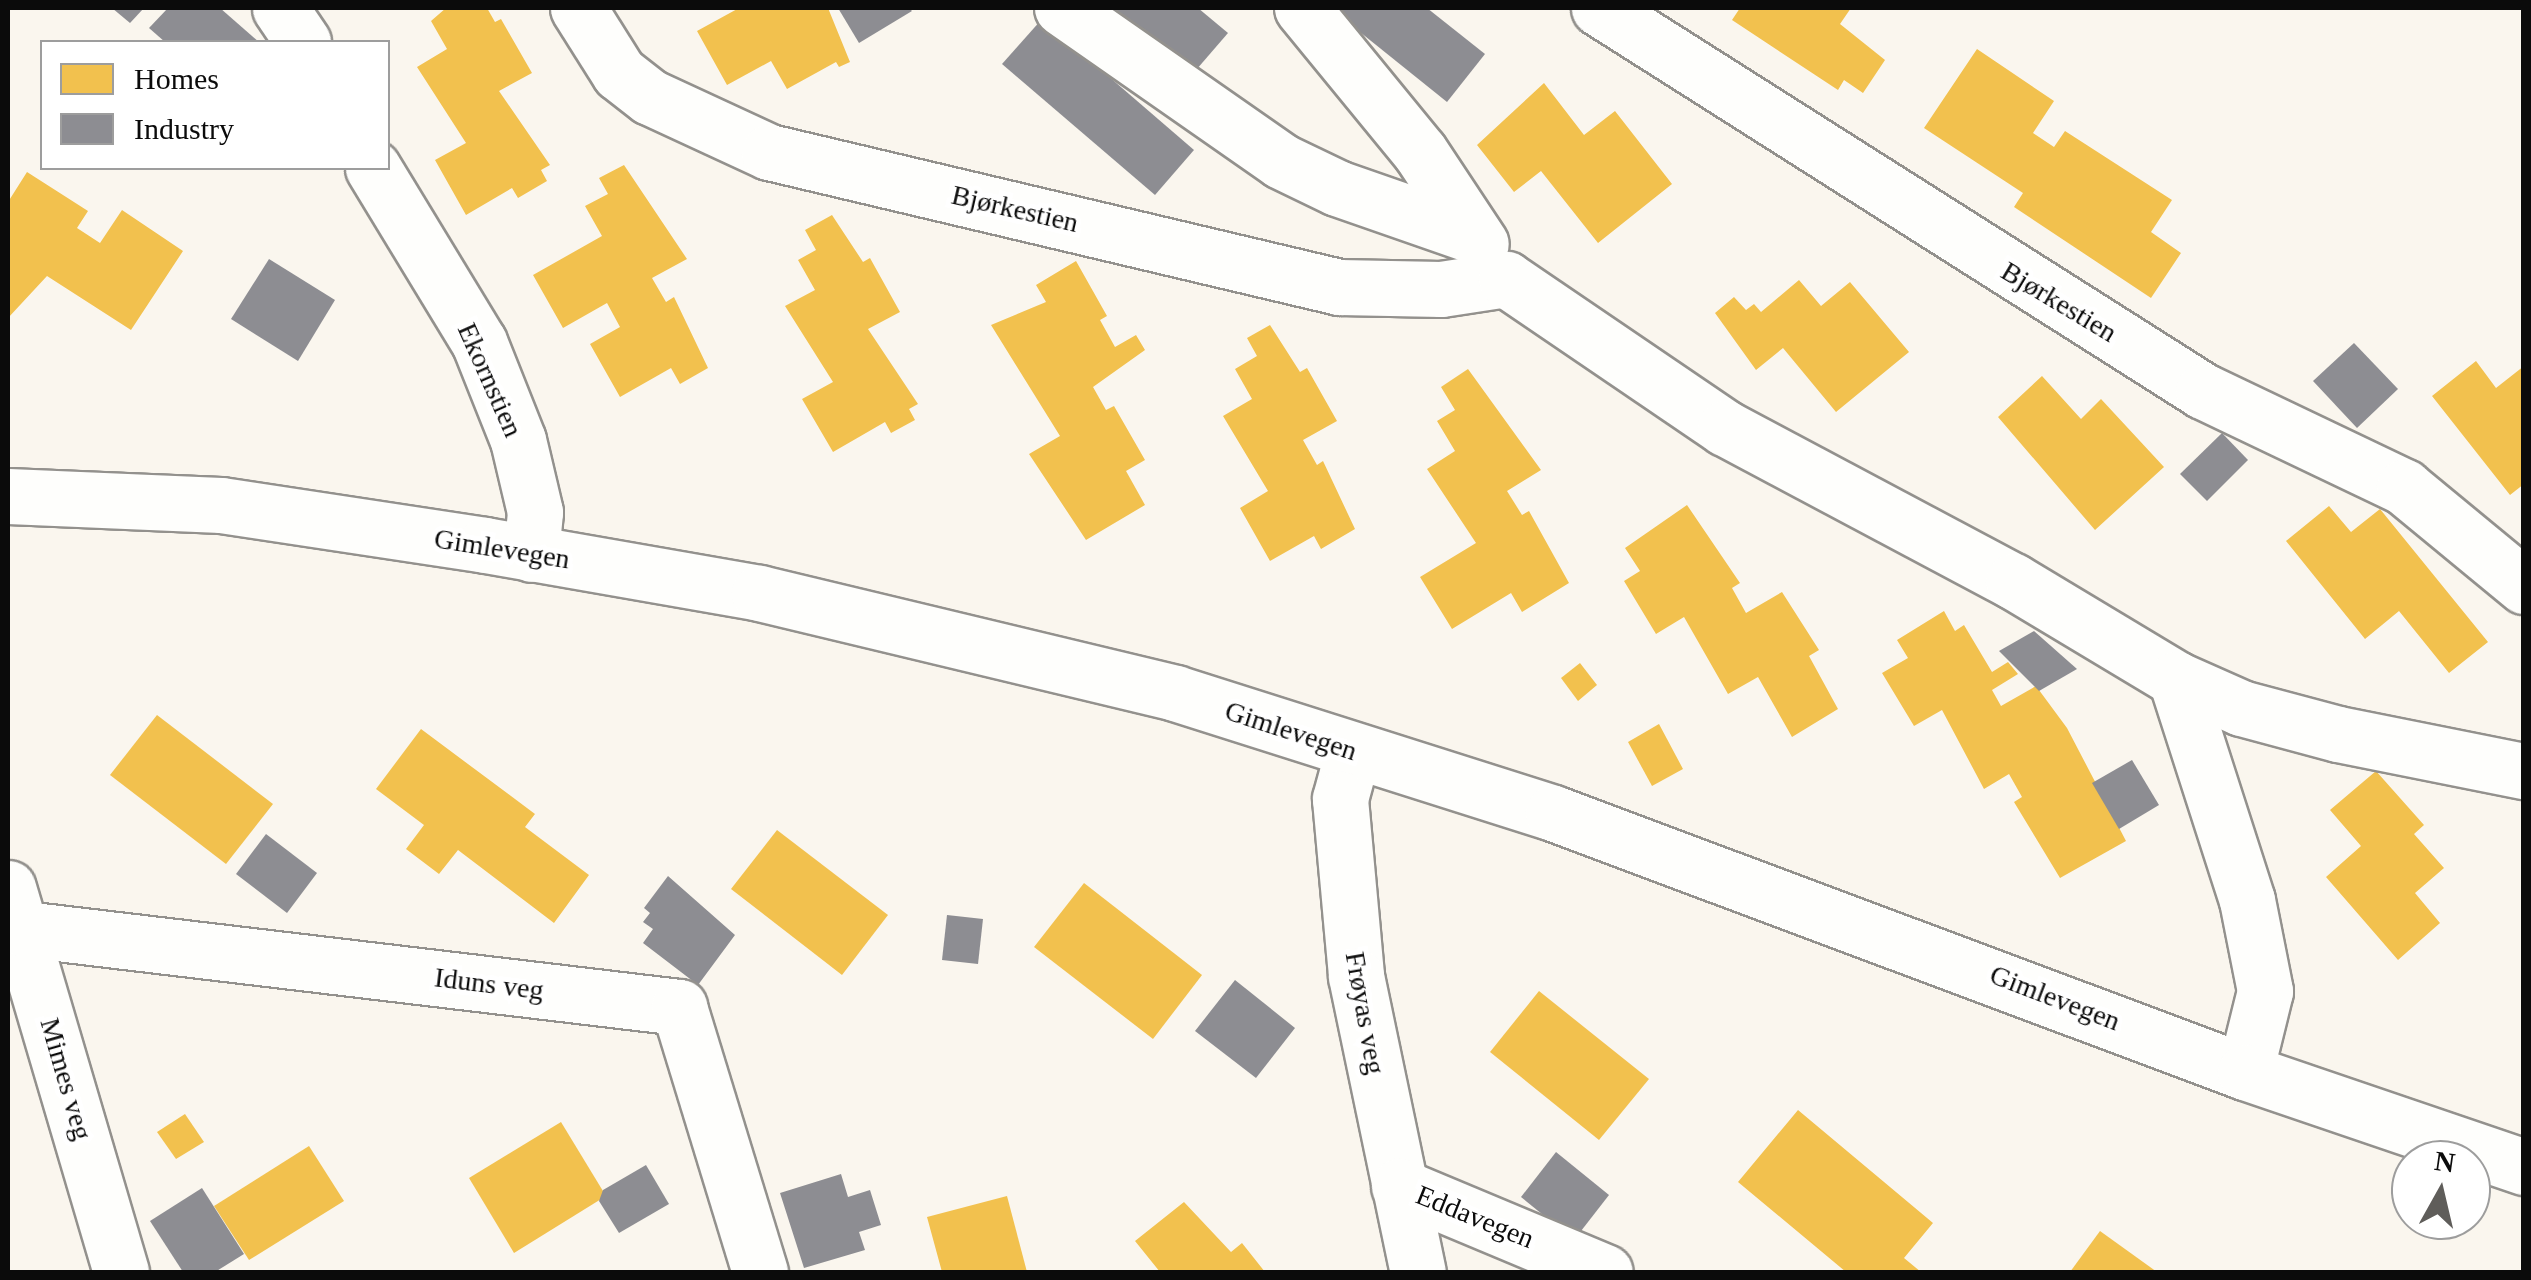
<!DOCTYPE html>
<meta charset="utf-8">
<style>
body{margin:0}
#map{position:relative;width:2531px;height:1280px;overflow:hidden;background:#faf6ee;font-family:Georgia,serif}
div>[style]{position:absolute}
.homes>*{inset:0;background:#f2c14e}
.industry>*{inset:0;background:#8d8d92}
.roads{filter:drop-shadow(2px 0 #93918d) drop-shadow(-2px 0 #93918d) drop-shadow(0 2px #93918d) drop-shadow(0 -2px #93918d)}
.minor>*{height:55px;margin:-27.5px;padding:0 27.5px;transform-origin:27.5px;border-radius:27.5px;background:#fefefc}
span{translate:-50% -50%;white-space:nowrap;text-align:center;line-height:1.15;-webkit-text-stroke:10px #fff;paint-order:stroke}
.street-label{font-size:28px;color:#0b0b0b}
.frame{position:absolute;inset:0;border:10px solid #0b0b0b;pointer-events:none}
.legend{position:absolute;left:40px;top:40px;width:350px;height:130px;box-sizing:border-box;background:#fff;border:2px solid #9d9d9d;margin:0;padding:12px 18px;list-style:none;font-size:30px;color:#0b0b0b}
.legend li{display:flex;align-items:center;gap:20px;height:50px}
.legend b{width:50px;border:2px solid #9d9d9d}
.north{position:absolute;left:2391px;top:1140px;width:100px;height:100px;box-sizing:border-box;background:#fff;border:2px solid #9d9d9d;border-radius:50%;rotate:8deg;font-size:28px;font-weight:700;line-height:40px;text-align:center;color:#0b0b0b}
.north::after{content:'';display:block;margin:auto;width:35px;height:45px;background:#5f5d5a;clip-path:polygon(50% 0,100% 100%,50% 72%,0 100%)}
</style>
<div id="map">
<div class="homes">
<div style="clip-path:polygon(446px 8px,487px 8px,495px 22px,501px 19px,532px 73px,499px 91px,550px 165px,541px 170px,547px 181px,518px 198px,512px 188px,466px 215px,435px 160px,466px 143px,417px 67px,447px 49px,431px 21px)"></div>
<div style="clip-path:polygon(739px 8px,828px 8px,850px 62px,839px 67px,836px 62px,787px 89px,771px 61px,727px 85px,697px 31px)"></div>
<div style="clip-path:polygon(1740px 8px,1851px 8px,1840px 24px,1885px 60px,1863px 93px,1844px 80px,1838px 90px,1732px 20px)"></div>
<div style="clip-path:polygon(1977px 49px,2054px 101px,2033px 133px,2054px 147px,2065px 131px,2172px 200px,2151px 232px,2181px 253px,2151px 298px,2014px 207px,2023px 193px,1924px 128px)"></div>
<div style="clip-path:polygon(1544px 83px,1584px 135px,1615px 111px,1672px 184px,1598px 243px,1541px 171px,1514px 192px,1477px 145px)"></div>
<div style="clip-path:polygon(624px 165px,687px 259px,652px 278px,666px 302px,674px 297px,708px 368px,680px 384px,671px 368px,620px 397px,590px 344px,620px 327px,607px 303px,563px 328px,533px 275px,602px 236px,585px 206px,608px 194px,599px 178px)"></div>
<div style="clip-path:polygon(27px 172px,88px 211px,77px 228px,100px 243px,122px 210px,183px 251px,131px 330px,47px 276px,8px 318px,8px 202px)"></div>
<div style="clip-path:polygon(832px 215px,863px 262px,870px 258px,900px 312px,868px 329px,918px 404px,909px 409px,915px 420px,891px 433px,885px 422px,833px 452px,802px 399px,833px 382px,785px 306px,815px 290px,798px 260px,816px 250px,805px 230px)"></div>
<div style="clip-path:polygon(1076px 261px,1107px 316px,1100px 320px,1115px 347px,1136px 335px,1145px 350px,1093px 387px,1106px 410px,1114px 406px,1145px 460px,1126px 471px,1145px 505px,1086px 540px,1029px 454px,1060px 436px,991px 325px,1046px 302px,1036px 285px)"></div>
<div style="clip-path:polygon(1799px 280px,1821px 306px,1850px 282px,1909px 352px,1836px 412px,1783px 348px,1756px 370px,1715px 313px,1734px 297px,1746px 310px,1754px 304px,1761px 312px)"></div>
<div style="clip-path:polygon(1270px 325px,1300px 372px,1307px 368px,1337px 421px,1303px 440px,1317px 465px,1323px 461px,1355px 529px,1321px 549px,1314px 536px,1270px 561px,1240px 508px,1268px 491px,1223px 416px,1252px 399px,1235px 369px,1257px 356px,1247px 338px)"></div>
<div style="clip-path:polygon(2476px 361px,2496px 388px,2524px 366px,2524px 484px,2510px 495px,2432px 396px)"></div>
<div style="clip-path:polygon(1468px 369px,1541px 470px,1507px 491px,1522px 515px,1529px 511px,1569px 583px,1522px 612px,1511px 593px,1452px 629px,1420px 577px,1476px 543px,1427px 469px,1455px 451px,1437px 421px,1455px 410px,1441px 387px)"></div>
<div style="clip-path:polygon(2042px 376px,2081px 419px,2101px 399px,2164px 467px,2095px 530px,1998px 417px)"></div>
<div style="clip-path:polygon(1687px 505px,1740px 583px,1732px 588px,1746px 613px,1782px 592px,1819px 650px,1809px 656px,1838px 709px,1792px 737px,1758px 677px,1728px 694px,1684px 617px,1656px 634px,1624px 581px,1640px 571px,1625px 548px)"></div>
<div style="clip-path:polygon(2329px 506px,2351px 532px,2380px 509px,2488px 642px,2449px 673px,2399px 611px,2365px 639px,2286px 541px)"></div>
<div style="clip-path:polygon(1944px 611px,1955px 631px,1964px 625px,1992px 672px,2008px 662px,2018px 674px,1992px 690px,2001px 706px,2036px 686px,2067px 728px,2126px 841px,2060px 878px,2014px 802px,2022px 797px,2009px 774px,1984px 789px,1942px 710px,1914px 726px,1882px 673px,1908px 658px,1897px 640px)"></div>
<div style="clip-path:polygon(1580px 663px,1597px 685px,1578px 701px,1561px 678px)"></div>
<div style="clip-path:polygon(157px 715px,273px 804px,226px 864px,110px 775px)"></div>
<div style="clip-path:polygon(1659px 724px,1683px 769px,1652px 786px,1628px 742px)"></div>
<div style="clip-path:polygon(421px 729px,535px 814px,525px 827px,589px 875px,554px 923px,458px 850px,439px 874px,406px 849px,424px 825px,376px 789px)"></div>
<div style="clip-path:polygon(2376px 771px,2424px 825px,2414px 834px,2444px 868px,2415px 893px,2440px 923px,2398px 960px,2326px 877px,2361px 846px,2330px 810px)"></div>
<div style="clip-path:polygon(777px 830px,888px 915px,842px 975px,731px 889px)"></div>
<div style="clip-path:polygon(1084px 883px,1202px 975px,1153px 1039px,1034px 947px)"></div>
<div style="clip-path:polygon(1539px 991px,1649px 1079px,1599px 1140px,1490px 1052px)"></div>
<div style="clip-path:polygon(1798px 1110px,1933px 1223px,1904px 1258px,1921px 1272px,1846px 1272px,1738px 1182px)"></div>
<div style="clip-path:polygon(185px 1114px,204px 1142px,176px 1159px,157px 1132px)"></div>
<div style="clip-path:polygon(561px 1122px,606px 1196px,514px 1253px,469px 1178px)"></div>
<div style="clip-path:polygon(309px 1146px,344px 1201px,249px 1260px,214px 1206px)"></div>
<div style="clip-path:polygon(1007px 1196px,1027px 1272px,942px 1272px,927px 1217px)"></div>
<div style="clip-path:polygon(1184px 1202px,1231px 1252px,1242px 1243px,1265px 1272px,1160px 1272px,1135px 1241px)"></div>
<div style="clip-path:polygon(2100px 1231px,2157px 1272px,2070px 1272px)"></div>
</div>
<div class="industry">
<div style="clip-path:polygon(112px 8px,144px 8px,130px 23px)"></div>
<div style="clip-path:polygon(168px 8px,220px 8px,259px 42px,165px 42px,149px 28px)"></div>
<div style="clip-path:polygon(838px 8px,909px 8px,912px 11px,859px 43px)"></div>
<div style="clip-path:polygon(1110px 8px,1198px 8px,1228px 33px,1190px 77px)"></div>
<div style="clip-path:polygon(1330px 8px,1427px 8px,1485px 54px,1447px 102px)"></div>
<div style="clip-path:polygon(1042px 19px,1194px 150px,1155px 195px,1002px 64px)"></div>
<div style="clip-path:polygon(269px 259px,335px 300px,298px 361px,231px 319px)"></div>
<div style="clip-path:polygon(2354px 343px,2398px 389px,2357px 428px,2313px 381px)"></div>
<div style="clip-path:polygon(2222px 433px,2248px 460px,2207px 501px,2180px 474px)"></div>
<div style="clip-path:polygon(2034px 631px,2077px 669px,2039px 691px,1999px 651px)"></div>
<div style="clip-path:polygon(2132px 760px,2159px 805px,2119px 829px,2092px 783px)"></div>
<div style="clip-path:polygon(266px 834px,317px 873px,287px 913px,236px 874px)"></div>
<div style="clip-path:polygon(668px 876px,735px 935px,698px 985px,643px 943px,653px 929px,643px 922px,650px 913px,644px 908px)"></div>
<div style="clip-path:polygon(947px 915px,983px 919px,978px 964px,942px 960px)"></div>
<div style="clip-path:polygon(1235px 980px,1295px 1028px,1256px 1078px,1195px 1031px)"></div>
<div style="clip-path:polygon(1556px 1152px,1609px 1195px,1574px 1240px,1521px 1197px)"></div>
<div style="clip-path:polygon(646px 1165px,669px 1204px,619px 1233px,599px 1201px,603px 1190px)"></div>
<div style="clip-path:polygon(841px 1174px,848px 1197px,870px 1190px,881px 1225px,859px 1232px,865px 1250px,804px 1268px,780px 1193px)"></div>
<div style="clip-path:polygon(202px 1188px,244px 1254px,215px 1272px,183px 1272px,150px 1221px)"></div>
</div>
<div class="roads">
<div class="minor">
<div style="left:280px;top:8px;width:41px;rotate:55.9deg"></div>
<div style="left:578px;top:8px;width:77px;rotate:57.8deg"></div>
<div style="left:619px;top:73px;width:39px;rotate:38deg"></div>
<div style="left:650px;top:97px;width:131px;rotate:24.8deg"></div>
<div style="left:769px;top:152px;width:586px;rotate:13.32deg"></div>
<div style="left:1339px;top:287px;width:102px;rotate:1.1deg"></div>
<div style="left:1441px;top:289px;width:66px;rotate:-8.7deg"></div>
<div style="left:1506px;top:279px;width:265px;rotate:34.2deg"></div>
<div style="left:1725px;top:428px;width:326px;rotate:28deg"></div>
<div style="left:2013px;top:581px;width:190px;rotate:31deg"></div>
<div style="left:2176px;top:679px;width:232px;rotate:72.2deg"></div>
<div style="left:2247px;top:900px;width:93px;rotate:78.8deg"></div>
<div style="left:2265px;top:991px;width:83px;rotate:103.9deg"></div>
<div style="left:1062px;top:8px;width:267px;rotate:34.9deg"></div>
<div style="left:1281px;top:161px;width:62px;rotate:25.7deg"></div>
<div style="left:1337px;top:188px;width:146px;rotate:19.2deg"></div>
<div style="left:1302px;top:8px;width:186px;rotate:50.7deg"></div>
<div style="left:1420px;top:152px;width:110px;rotate:56.5deg"></div>
<div style="left:1599px;top:8px;width:715px;rotate:32.38deg"></div>
<div style="left:2203px;top:391px;width:223px;rotate:25.5deg"></div>
<div style="left:2404px;top:487px;width:156px;rotate:39.5deg"></div>
<div style="left:373px;top:168px;width:204px;rotate:58.7deg"></div>
<div style="left:479px;top:342px;width:105px;rotate:68.3deg"></div>
<div style="left:518px;top:440px;width:74px;rotate:76.7deg"></div>
<div style="left:535px;top:512px;width:42px;rotate:95.4deg"></div>
<div style="left:8px;top:496px;width:213px;rotate:2.4deg"></div>
<div style="left:221px;top:505px;width:267px;rotate:8.6deg"></div>
<div style="left:485px;top:545px;width:278px;rotate:9.9deg"></div>
<div style="left:759px;top:593px;width:428px;rotate:13.5deg"></div>
<div style="left:1175px;top:693px;width:397px;rotate:17.6deg"></div>
<div style="left:1553px;top:813px;width:739px;rotate:20.52deg"></div>
<div style="left:2245px;top:1072px;width:295px;rotate:18.8deg"></div>
<div style="left:2176px;top:679px;width:71px;rotate:24deg"></div>
<div style="left:2241px;top:708px;width:100px;rotate:15deg"></div>
<div style="left:2338px;top:734px;width:190px;rotate:11.3deg"></div>
<div style="left:1353px;top:751px;width:50px;rotate:105.2deg"></div>
<div style="left:1340px;top:799px;width:178px;rotate:84.8deg"></div>
<div style="left:1356px;top:976px;width:302px;rotate:78.2deg"></div>
<div style="left:8px;top:888px;width:400px;rotate:73.6deg"></div>
<div style="left:24px;top:929px;width:660px;rotate:6.79deg"></div>
<div style="left:679px;top:1007px;width:277px;rotate:73deg"></div>
<div style="left:1399px;top:1186px;width:223px;rotate:22.7deg"></div>
</div>
</div>
<div class="street-label">
<span style="left:1015px;top:209px;rotate:13deg">Bjørkestien</span>
<span style="left:2059px;top:302px;rotate:31deg">Bjørkestien</span>
<span style="left:490px;top:380px;rotate:66deg">Ekornstien</span>
<span style="left:502px;top:549px;rotate:9deg">Gimlevegen</span>
<span style="left:1291px;top:731px;rotate:18deg">Gimlevegen</span>
<span style="left:489px;top:984px;rotate:7deg">Iduns veg</span>
<span style="left:2055px;top:998px;rotate:21deg">Gimlevegen</span>
<span style="left:1365px;top:1013px;rotate:80deg">Frøyas veg</span>
<span style="left:66px;top:1079px;rotate:74deg">Mimes veg</span>
<span style="left:1475px;top:1217px;rotate:22deg">Eddavegen</span>
</div>
<div class="frame"></div>
<ul class="legend">
<li><b style="height:28px;background:#f2c14e"></b>Homes</li>
<li><b style="height:28px;background:#8d8d92"></b>Industry</li>
</ul>
<div class="north">N</div>
</div>
